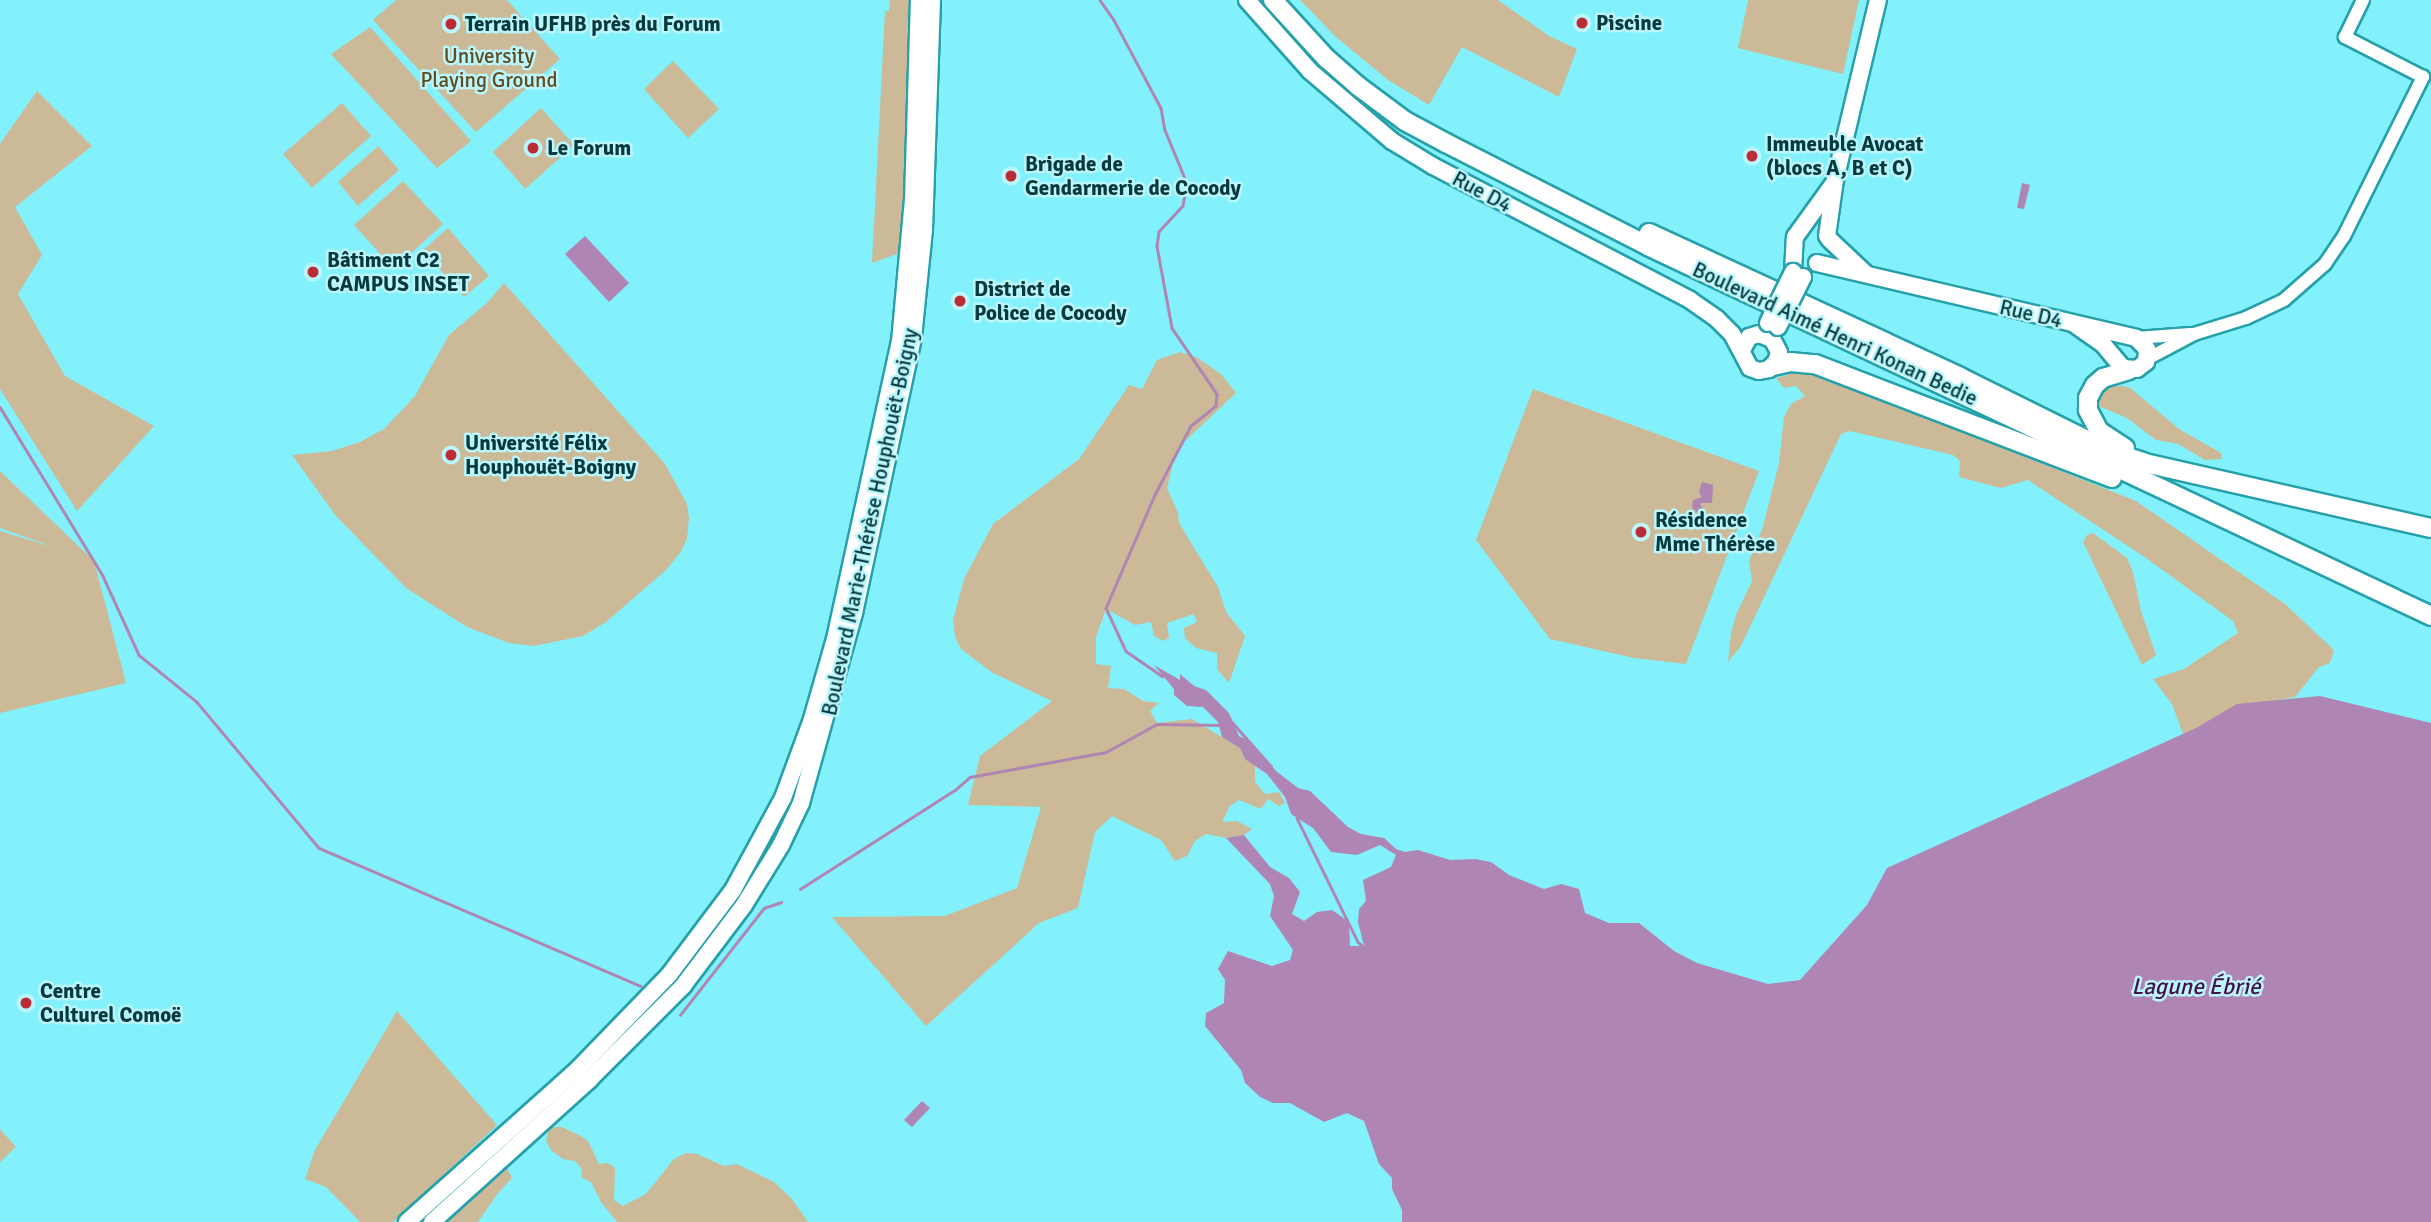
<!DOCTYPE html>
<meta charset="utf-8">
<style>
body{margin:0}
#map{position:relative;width:2431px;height:1222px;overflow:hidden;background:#83f1fb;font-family:Signika,sans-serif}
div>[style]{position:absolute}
.green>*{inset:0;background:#cbb997}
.water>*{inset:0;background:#af85b4}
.stream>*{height:2.5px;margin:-1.25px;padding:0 1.25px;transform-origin:1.25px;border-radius:1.25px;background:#af85b4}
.roads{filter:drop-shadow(2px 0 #26a1aa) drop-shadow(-2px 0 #26a1aa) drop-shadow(0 2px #26a1aa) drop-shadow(0 -2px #26a1aa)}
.minor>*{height:12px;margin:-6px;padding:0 6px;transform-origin:6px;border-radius:6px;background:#fff}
.major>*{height:16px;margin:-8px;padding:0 8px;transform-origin:8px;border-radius:8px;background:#fff}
.highway>*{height:18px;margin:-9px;padding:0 9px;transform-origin:9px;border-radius:9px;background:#fff}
.bridges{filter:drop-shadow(2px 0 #26a1aa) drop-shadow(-2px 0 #26a1aa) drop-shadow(0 2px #26a1aa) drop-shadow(0 -2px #26a1aa)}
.major-bridge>*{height:16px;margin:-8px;padding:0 8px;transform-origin:8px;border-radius:8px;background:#fff}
.dots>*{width:19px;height:19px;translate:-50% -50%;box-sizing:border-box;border:4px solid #baf6fc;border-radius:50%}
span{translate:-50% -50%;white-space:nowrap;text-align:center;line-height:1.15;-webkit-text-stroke:5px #baf6fc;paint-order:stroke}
.poi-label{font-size:21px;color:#063a3e;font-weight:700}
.left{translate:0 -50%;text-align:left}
.park-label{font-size:21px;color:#614b1e}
.street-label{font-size:21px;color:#063a3e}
.water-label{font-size:23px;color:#46114c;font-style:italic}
</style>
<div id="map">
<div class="green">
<div style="clip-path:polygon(396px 0,507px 0,560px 59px,476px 132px,373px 20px)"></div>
<div style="clip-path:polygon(890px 0,926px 0,911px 249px,872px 263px,885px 11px,889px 11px)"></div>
<div style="clip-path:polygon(1300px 0,1498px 0,1549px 36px,1577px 49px,1559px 97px,1462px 47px,1429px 105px,1388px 80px,1336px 37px)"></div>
<div style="clip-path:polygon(1748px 0,1859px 0,1843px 74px,1738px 48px)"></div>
<div style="clip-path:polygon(370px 27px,471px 141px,437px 168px,331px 54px)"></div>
<div style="clip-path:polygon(673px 61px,719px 109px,688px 138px,644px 89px)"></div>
<div style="clip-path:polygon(37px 91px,92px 146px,15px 207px,42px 255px,18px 294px,65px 376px,154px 426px,77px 511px,0 389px,0 144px)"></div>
<div style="clip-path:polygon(342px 103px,371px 136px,312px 188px,283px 154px)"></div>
<div style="clip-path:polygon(541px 108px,574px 145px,525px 189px,493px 152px)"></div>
<div style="clip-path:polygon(378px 146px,399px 170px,358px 206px,338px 182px)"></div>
<div style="clip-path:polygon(403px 181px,443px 224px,394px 269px,354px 225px)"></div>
<div style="clip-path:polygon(448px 228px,489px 276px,464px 297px,423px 250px)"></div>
<div style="clip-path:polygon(504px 283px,665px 464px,687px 504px,689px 518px,687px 539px,680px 553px,666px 570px,606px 622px,583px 636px,534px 646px,509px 643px,467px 627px,406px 588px,336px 516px,292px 455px,332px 451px,360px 442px,384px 429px,415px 396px,449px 335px,488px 302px)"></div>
<div style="clip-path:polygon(1180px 352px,1196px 357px,1221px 374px,1236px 393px,1184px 442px,1173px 463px,1167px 488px,1178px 513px,1179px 523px,1218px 587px,1226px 612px,1245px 636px,1229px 683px,1217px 669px,1217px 653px,1196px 648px,1185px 638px,1184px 628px,1197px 622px,1194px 614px,1167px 623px,1169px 638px,1163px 641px,1154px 636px,1151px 622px,1135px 625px,1106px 609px,1096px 637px,1096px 664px,1111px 666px,1108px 688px,1124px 689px,1143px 701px,1159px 703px,1150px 711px,1157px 723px,1192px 719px,1240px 748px,1245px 759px,1255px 764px,1255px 782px,1265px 794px,1279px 792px,1285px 803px,1279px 806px,1268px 799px,1261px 809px,1239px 800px,1230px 806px,1222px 822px,1237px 821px,1252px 829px,1244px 835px,1226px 838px,1206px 834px,1195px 841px,1187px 856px,1175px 861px,1161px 840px,1112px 816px,1095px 832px,1078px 908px,1039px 923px,926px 1026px,832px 917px,945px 916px,1017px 888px,1041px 807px,968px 805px,980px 756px,1052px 701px,993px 673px,961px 649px,955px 637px,953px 620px,964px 579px,993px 524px,1079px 459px,1129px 385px,1142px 389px,1157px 360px)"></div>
<div style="clip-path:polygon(1801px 371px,1832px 380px,2136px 501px,2285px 604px,2334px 650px,2330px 663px,2319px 667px,2295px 697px,2277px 700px,2183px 734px,2172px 704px,2153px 679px,2184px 669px,2238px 633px,2233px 621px,2146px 558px,2028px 480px,2001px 488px,1959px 477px,1960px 461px,1953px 455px,1850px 431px,1841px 434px,1741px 646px,1728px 662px,1731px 633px,1736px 615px,1752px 581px,1749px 561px,1763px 527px,1779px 463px,1784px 417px,1791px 404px,1805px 396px,1796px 386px,1784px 388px,1776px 378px)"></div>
<div style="clip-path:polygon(2111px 385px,2129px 387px,2179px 429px,2221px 453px,2222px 459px,2205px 460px,2178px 444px,2156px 440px,2127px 418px,2099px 406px,2095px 401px,2103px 388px)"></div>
<div style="clip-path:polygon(1533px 389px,1759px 471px,1686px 664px,1634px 658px,1550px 639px,1476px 540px)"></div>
<div style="clip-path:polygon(0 471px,94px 561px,126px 683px,0 713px,0 531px,56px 548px,0 528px)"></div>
<div style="clip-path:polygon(2093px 533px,2127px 558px,2133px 572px,2141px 611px,2156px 655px,2142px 665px,2083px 542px,2087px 535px)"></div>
<div style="clip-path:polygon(397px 1011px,497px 1125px,393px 1222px,360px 1222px,326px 1187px,305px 1179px,315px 1150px)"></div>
<div style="clip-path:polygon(554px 1127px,562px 1127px,579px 1135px,588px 1141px,599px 1164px,608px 1163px,615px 1168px,614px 1200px,623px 1206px,646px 1194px,674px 1159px,686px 1153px,697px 1154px,724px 1166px,737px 1164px,774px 1182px,792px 1199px,808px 1222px,617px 1222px,601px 1202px,591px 1182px,581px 1177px,582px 1169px,575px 1161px,563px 1159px,551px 1150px,546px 1141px,548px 1132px)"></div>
<div style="clip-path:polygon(0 1129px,16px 1147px,0 1162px)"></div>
<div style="clip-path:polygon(507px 1168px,512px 1178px,498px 1193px,478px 1222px,443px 1222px)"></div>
</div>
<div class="water">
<div style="clip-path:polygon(2022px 183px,2030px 185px,2024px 209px,2017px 208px)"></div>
<div style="clip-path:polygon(585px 236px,629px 283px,609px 302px,565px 254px)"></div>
<div style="clip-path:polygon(1702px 482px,1713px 485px,1712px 503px,1700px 503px,1703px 510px,1697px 512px,1692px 508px,1693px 500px,1702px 497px,1699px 492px)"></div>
<div style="clip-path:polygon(1154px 665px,1180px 680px,1180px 674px,1194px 686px,1206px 690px,1229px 713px,1239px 736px,1251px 742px,1276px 771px,1298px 788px,1310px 791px,1348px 827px,1361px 834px,1384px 838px,1396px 849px,1405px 852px,1418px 850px,1450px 860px,1475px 859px,1491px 862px,1509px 875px,1544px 889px,1561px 884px,1579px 889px,1585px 913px,1609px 923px,1639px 923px,1674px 951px,1697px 963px,1768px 984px,1800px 980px,1867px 905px,1887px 868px,2196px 728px,2237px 704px,2320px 696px,2431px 723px,2431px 1222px,1402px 1222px,1402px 1210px,1392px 1189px,1392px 1178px,1379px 1164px,1364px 1121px,1347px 1113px,1324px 1122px,1290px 1103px,1273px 1103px,1260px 1097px,1245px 1083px,1241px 1070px,1205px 1026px,1206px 1013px,1224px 1003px,1225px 980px,1218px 969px,1228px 951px,1272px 966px,1290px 960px,1293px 950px,1270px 916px,1274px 896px,1270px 884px,1226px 838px,1244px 835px,1270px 867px,1289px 878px,1300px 892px,1292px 914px,1304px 921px,1317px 912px,1332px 910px,1349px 922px,1350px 946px,1364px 946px,1358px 922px,1359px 909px,1366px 901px,1363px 880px,1391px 867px,1396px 855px,1380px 845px,1357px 855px,1331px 852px,1313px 828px,1291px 814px,1285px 797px,1267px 774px,1245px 759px,1240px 748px,1222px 737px,1218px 722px,1203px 707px,1187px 706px,1174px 695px,1174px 689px)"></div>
<div style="clip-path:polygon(922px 1101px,930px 1108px,912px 1127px,904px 1120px)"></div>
</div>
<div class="stream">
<div style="left:1100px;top:0;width:24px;rotate:55deg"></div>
<div style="left:1114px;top:20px;width:100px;rotate:61.9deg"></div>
<div style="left:1161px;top:108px;width:22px;rotate:80deg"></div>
<div style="left:1165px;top:130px;width:57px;rotate:67.5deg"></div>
<div style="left:1187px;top:183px;width:23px;rotate:100deg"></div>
<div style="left:1183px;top:206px;width:35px;rotate:133deg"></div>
<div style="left:1159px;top:232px;width:14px;rotate:98deg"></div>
<div style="left:1157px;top:246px;width:83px;rotate:79.6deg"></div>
<div style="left:1172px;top:328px;width:80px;rotate:55.7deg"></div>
<div style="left:1217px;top:394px;width:12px;rotate:95deg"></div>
<div style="left:1216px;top:406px;width:32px;rotate:141deg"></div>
<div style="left:1191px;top:426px;width:78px;rotate:117.6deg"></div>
<div style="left:1155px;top:495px;width:123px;rotate:113.4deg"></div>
<div style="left:1106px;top:608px;width:47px;rotate:65.1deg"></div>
<div style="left:1126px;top:651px;width:44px;rotate:34.8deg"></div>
<div style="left:0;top:407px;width:198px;rotate:58.6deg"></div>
<div style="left:103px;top:576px;width:87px;rotate:65.5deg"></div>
<div style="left:139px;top:655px;width:75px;rotate:39deg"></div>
<div style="left:197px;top:702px;width:190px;rotate:50.1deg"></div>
<div style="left:319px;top:848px;width:350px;rotate:23.2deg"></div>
<div style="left:1232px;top:722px;width:59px;rotate:48.4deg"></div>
<div style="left:1297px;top:818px;width:138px;rotate:63.8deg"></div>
<div style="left:1358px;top:942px;width:9px;rotate:41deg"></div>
<div style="left:800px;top:889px;width:184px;rotate:-32.6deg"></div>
<div style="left:955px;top:790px;width:20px;rotate:-41deg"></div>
<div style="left:970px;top:777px;width:138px;rotate:-10.4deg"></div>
<div style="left:1106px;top:752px;width:58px;rotate:-28.8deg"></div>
<div style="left:1157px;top:724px;width:66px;rotate:0.9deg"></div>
<div style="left:680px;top:1015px;width:136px;rotate:-51.9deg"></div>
<div style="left:764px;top:908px;width:18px;rotate:-19deg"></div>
</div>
<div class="roads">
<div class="minor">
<div style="left:2136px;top:338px;width:54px;rotate:-4.2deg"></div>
<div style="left:2147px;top:359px;width:53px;rotate:-28deg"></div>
<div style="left:2194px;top:334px;width:54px;rotate:-17.1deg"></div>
<div style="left:2246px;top:318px;width:42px;rotate:-25.3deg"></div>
<div style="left:2284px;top:300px;width:55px;rotate:-41.3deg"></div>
<div style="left:2325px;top:264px;width:34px;rotate:-56deg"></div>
<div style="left:2344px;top:236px;width:178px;rotate:-63.6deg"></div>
<div style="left:2423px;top:77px;width:88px;rotate:-152.9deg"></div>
<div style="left:2345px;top:37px;width:41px;rotate:-64.1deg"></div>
</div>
<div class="major">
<div style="left:1247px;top:0;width:95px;rotate:48.4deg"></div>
<div style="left:1310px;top:71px;width:108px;rotate:40.5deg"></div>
<div style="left:1392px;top:141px;width:48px;rotate:31.4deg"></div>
<div style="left:1433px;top:166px;width:290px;rotate:27.5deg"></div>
<div style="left:1690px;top:300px;width:33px;rotate:35deg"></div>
<div style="left:1717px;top:319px;width:21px;rotate:45deg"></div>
<div style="left:1732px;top:334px;width:38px;rotate:62deg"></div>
<div style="left:1750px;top:368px;width:9px;rotate:18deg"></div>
<div style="left:1759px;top:371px;width:10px;rotate:-11deg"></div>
<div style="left:1769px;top:369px;width:10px;rotate:-45deg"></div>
<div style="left:1776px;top:362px;width:10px;rotate:-73deg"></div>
<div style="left:1779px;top:352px;width:15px;rotate:-118deg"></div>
<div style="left:1772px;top:339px;width:14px;rotate:-159deg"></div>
<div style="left:1759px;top:334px;width:10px;rotate:163deg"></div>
<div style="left:1749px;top:337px;width:15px;rotate:118deg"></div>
<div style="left:1827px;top:236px;width:57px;rotate:-81.9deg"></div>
<div style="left:1835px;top:180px;width:185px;rotate:-76.6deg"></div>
<div style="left:1829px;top:239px;width:50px;rotate:43.4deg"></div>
<div style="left:1817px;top:263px;width:328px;rotate:13.2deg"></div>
<div style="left:2136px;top:338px;width:16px;rotate:45deg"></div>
<div style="left:2147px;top:349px;width:13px;rotate:94deg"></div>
<div style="left:2146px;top:362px;width:11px;rotate:142deg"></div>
<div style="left:2137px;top:369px;width:14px;rotate:-176deg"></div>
<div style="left:2123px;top:368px;width:30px;rotate:-130deg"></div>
<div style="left:2104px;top:345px;width:37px;rotate:-145deg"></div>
<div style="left:1793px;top:272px;width:35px;rotate:-87deg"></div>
<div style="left:1795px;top:237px;width:67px;rotate:-54.2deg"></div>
<div style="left:407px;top:1222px;width:227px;rotate:-41.8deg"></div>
<div style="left:576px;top:1071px;width:134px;rotate:-45.9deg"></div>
<div style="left:669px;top:975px;width:106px;rotate:-53deg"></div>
<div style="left:733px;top:890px;width:105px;rotate:-61.5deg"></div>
<div style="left:783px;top:798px;width:84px;rotate:-69.8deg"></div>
<div style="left:812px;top:719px;width:83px;rotate:-74deg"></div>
<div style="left:835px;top:639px;width:304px;rotate:-77.7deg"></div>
<div style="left:900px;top:342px;width:143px;rotate:-84.8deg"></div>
<div style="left:913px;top:200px;width:200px;rotate:-88.3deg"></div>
<div style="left:432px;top:1222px;width:212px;rotate:-42.1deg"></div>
<div style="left:589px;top:1080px;width:133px;rotate:-45deg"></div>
<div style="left:683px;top:986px;width:101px;rotate:-53deg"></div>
<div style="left:744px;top:905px;width:70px;rotate:-58.3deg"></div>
<div style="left:781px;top:845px;width:47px;rotate:-64.5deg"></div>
<div style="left:801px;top:803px;width:197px;rotate:-74.4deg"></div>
<div style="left:854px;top:613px;width:281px;rotate:-77.9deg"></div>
<div style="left:913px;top:338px;width:109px;rotate:-84.2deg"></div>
<div style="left:924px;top:230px;width:230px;rotate:-88deg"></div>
</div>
<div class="highway">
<div style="left:1273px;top:0;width:79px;rotate:47.6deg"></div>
<div style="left:1326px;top:58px;width:43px;rotate:41.2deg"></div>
<div style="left:1358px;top:86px;width:59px;rotate:36.7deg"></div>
<div style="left:1405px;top:121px;width:47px;rotate:28.2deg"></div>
<div style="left:1446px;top:143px;width:227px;rotate:27deg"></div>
<div style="left:1648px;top:246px;width:866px;rotate:25.29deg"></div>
<div style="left:1649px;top:233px;width:343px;rotate:24.8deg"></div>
<div style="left:1960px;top:377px;width:166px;rotate:26.4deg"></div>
<div style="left:2109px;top:451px;width:38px;rotate:18deg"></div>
<div style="left:2145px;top:463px;width:293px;rotate:12.8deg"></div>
<div style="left:1773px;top:366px;width:17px;rotate:-13deg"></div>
<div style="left:1790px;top:362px;width:25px;rotate:5deg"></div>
<div style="left:1815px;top:364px;width:318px;rotate:21deg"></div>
<div style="left:2125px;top:448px;width:31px;rotate:-147deg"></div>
<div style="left:2099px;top:431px;width:24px;rotate:-118deg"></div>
<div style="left:2088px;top:410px;width:12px;rotate:-90deg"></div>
<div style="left:2088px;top:398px;width:15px;rotate:-62deg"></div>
<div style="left:2095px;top:385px;width:11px;rotate:-41deg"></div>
<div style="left:2103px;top:378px;width:27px;rotate:-17deg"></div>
</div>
</div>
<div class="bridges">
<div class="major-bridge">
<div style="left:1768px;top:323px;width:57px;rotate:-63.9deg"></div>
<div style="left:1778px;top:327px;width:56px;rotate:-63.4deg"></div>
</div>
</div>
<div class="dots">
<div style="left:1582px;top:23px;background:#bc2c35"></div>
<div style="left:451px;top:24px;background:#bc2c35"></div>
<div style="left:533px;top:148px;background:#bc2c35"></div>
<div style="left:1752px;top:156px;background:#bc2c35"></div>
<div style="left:1011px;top:176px;background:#bc2c35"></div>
<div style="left:313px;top:272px;background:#bc2c35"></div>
<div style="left:960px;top:301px;background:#bc2c35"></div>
<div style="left:451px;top:455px;background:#bc2c35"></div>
<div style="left:1641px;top:532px;background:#bc2c35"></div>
<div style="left:26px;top:1003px;background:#bc2c35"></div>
</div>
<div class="poi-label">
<span class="left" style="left:1596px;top:23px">Piscine</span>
<span class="left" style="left:465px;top:24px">Terrain UFHB près du Forum</span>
<span class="left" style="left:1766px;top:156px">Immeuble Avocat<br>(blocs A, B et C)</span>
<span class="left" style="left:547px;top:148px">Le Forum</span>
<span class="left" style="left:1025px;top:176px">Brigade de<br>Gendarmerie de Cocody</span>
<span class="left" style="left:327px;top:272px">Bâtiment C2<br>CAMPUS INSET</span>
<span class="left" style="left:974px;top:301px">District de<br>Police de Cocody</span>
<span class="left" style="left:465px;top:455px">Université Félix<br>Houphouët-Boigny</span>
<span class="left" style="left:1655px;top:532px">Résidence<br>Mme Thérèse</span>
<span class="left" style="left:40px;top:1003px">Centre<br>Culturel Comoë</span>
</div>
<div class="park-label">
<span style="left:489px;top:68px">University<br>Playing Ground</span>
</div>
<div class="street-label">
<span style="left:1482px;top:192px;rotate:28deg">Rue D4</span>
<span style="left:2031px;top:314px;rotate:13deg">Rue D4</span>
<span style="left:1835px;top:334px;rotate:25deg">Boulevard Aimé Henri Konan Bedie</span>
<span style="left:870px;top:522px;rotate:-78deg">Boulevard Marie-Thérèse Houphouët-Boigny</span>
</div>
<div class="water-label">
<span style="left:2196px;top:987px">Lagune Ébrié</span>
</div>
</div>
